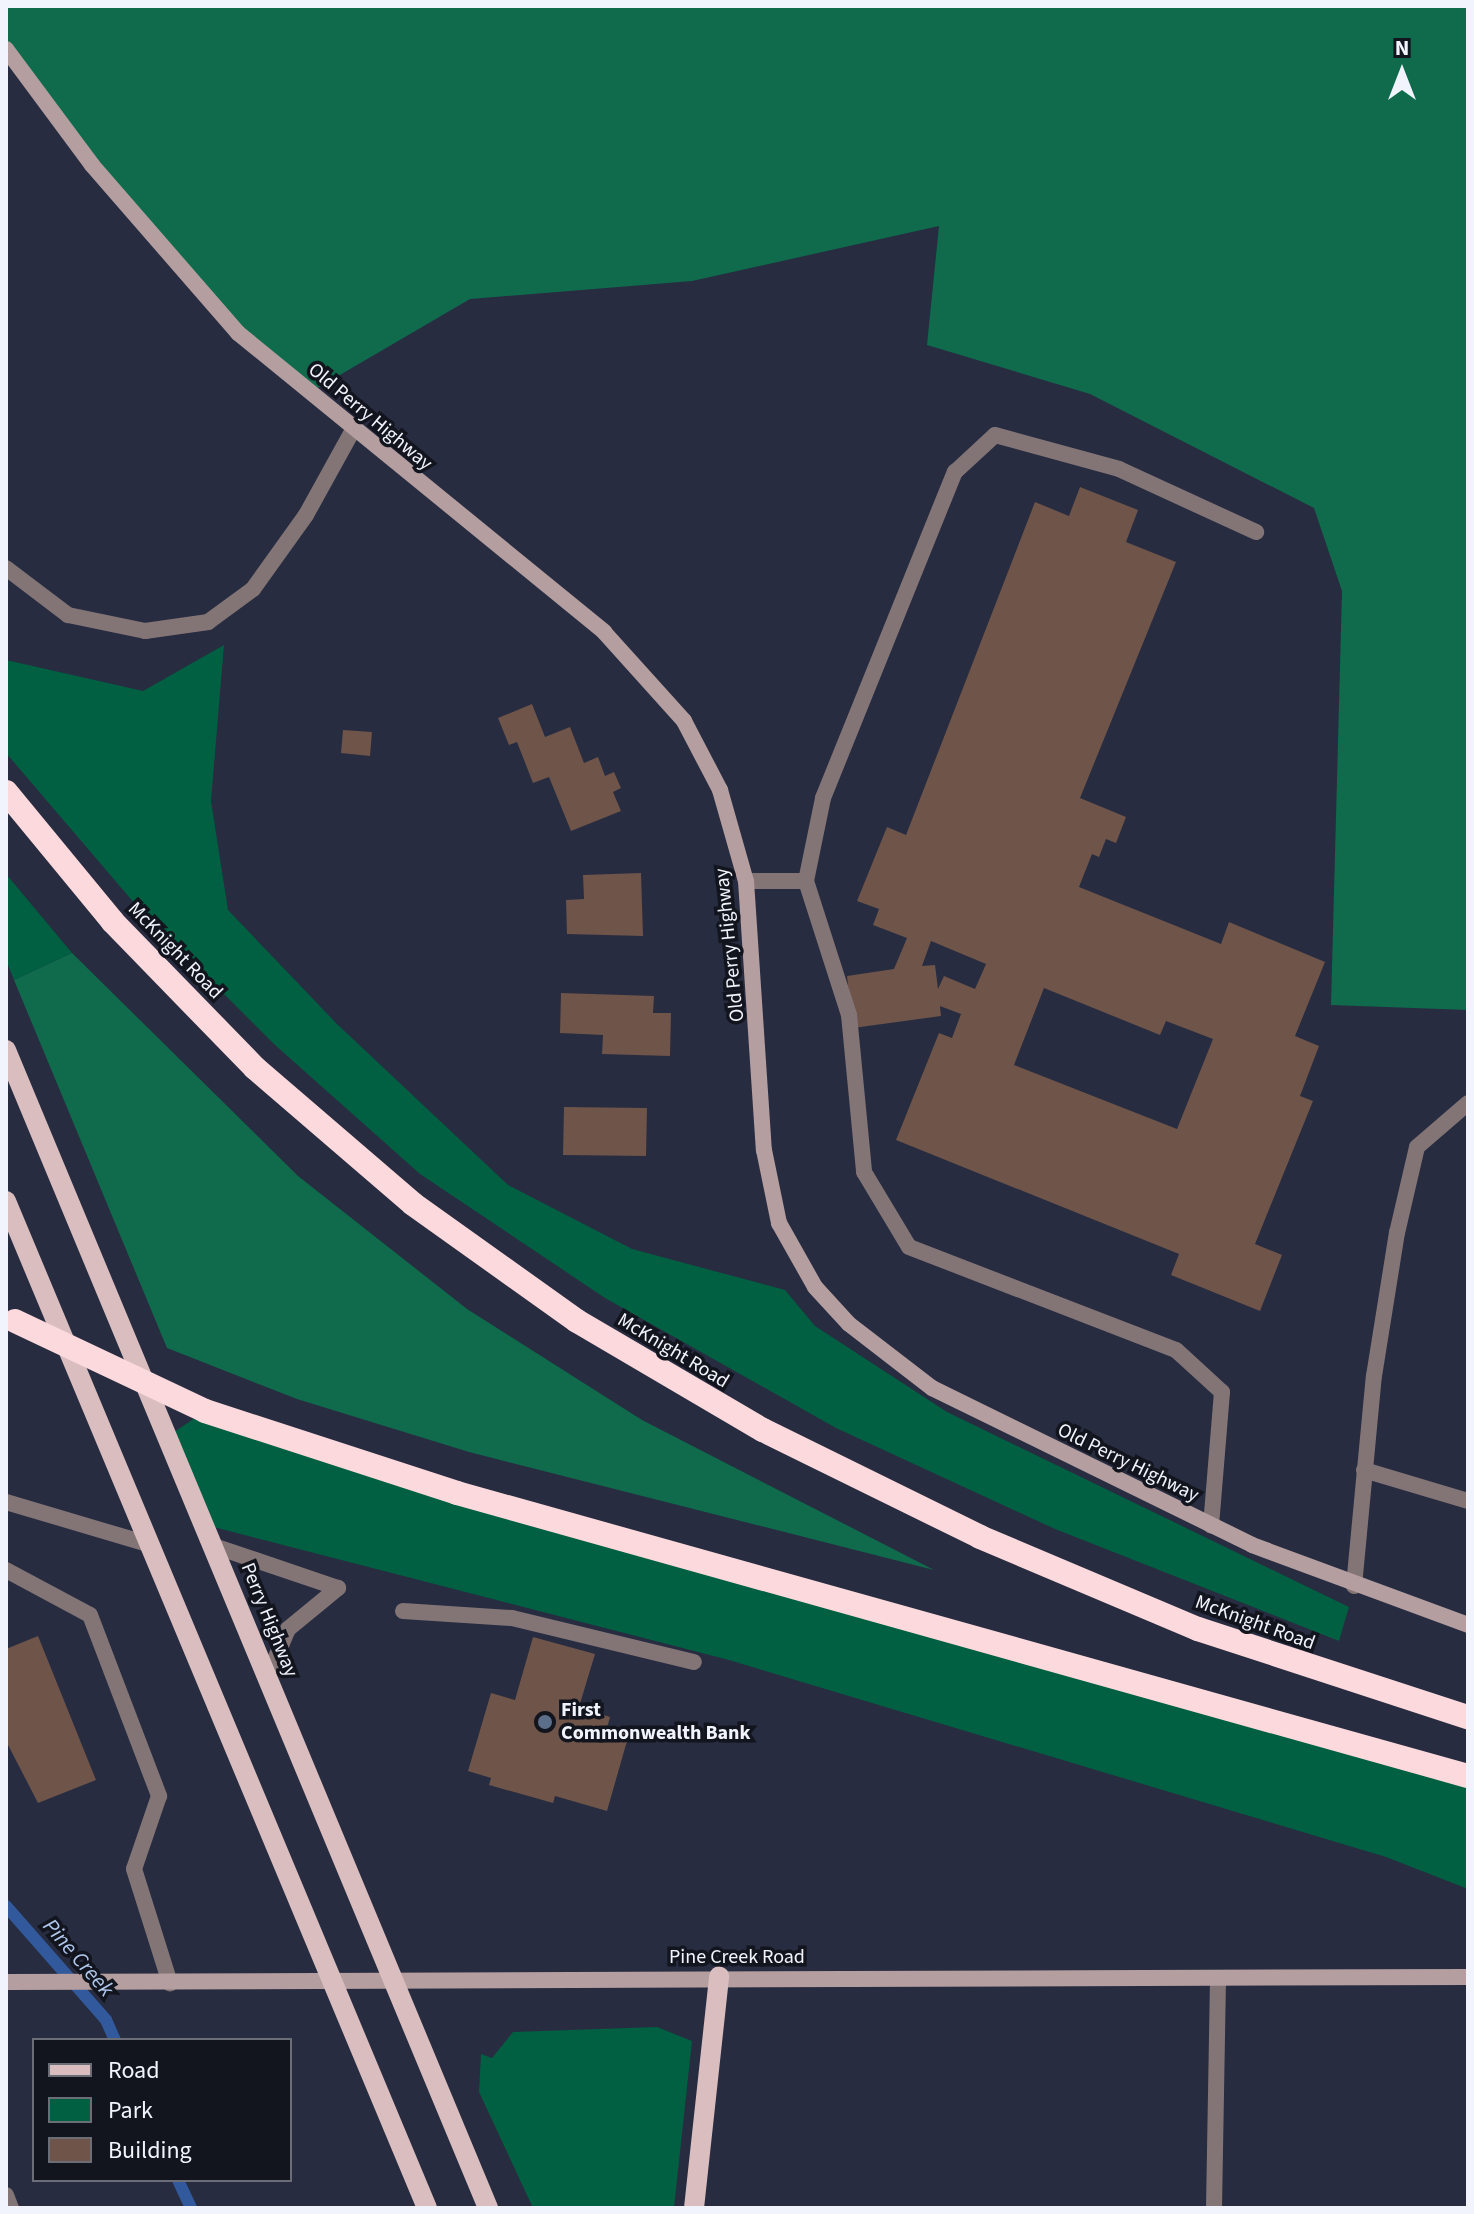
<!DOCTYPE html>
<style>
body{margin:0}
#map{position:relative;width:1474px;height:2214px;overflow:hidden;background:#272c40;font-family:"Source Sans 3",sans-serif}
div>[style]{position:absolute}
.green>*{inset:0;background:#015f42}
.forest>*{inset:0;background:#0f6b4c}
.stream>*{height:12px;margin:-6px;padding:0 6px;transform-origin:6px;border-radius:6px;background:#31599c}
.building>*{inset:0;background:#6e5449}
.lane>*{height:16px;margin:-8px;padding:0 8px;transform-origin:8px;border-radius:8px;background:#837576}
.secondary>*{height:16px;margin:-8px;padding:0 8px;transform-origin:8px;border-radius:8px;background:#b49e9f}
.primary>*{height:20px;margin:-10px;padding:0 10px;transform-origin:10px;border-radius:10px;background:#d9bdbf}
.highway>*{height:24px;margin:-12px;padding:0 12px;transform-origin:12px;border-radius:12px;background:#fcd9dc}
.highway-bridge>*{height:24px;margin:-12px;padding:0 12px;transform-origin:12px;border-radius:12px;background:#fcd9dc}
.dots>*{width:22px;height:22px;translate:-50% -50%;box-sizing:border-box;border:4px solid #13151e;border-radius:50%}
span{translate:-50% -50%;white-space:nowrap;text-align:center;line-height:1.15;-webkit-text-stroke:7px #13151e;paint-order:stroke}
.street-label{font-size:20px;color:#f2f4fd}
.poi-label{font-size:20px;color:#f2f4fd;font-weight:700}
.left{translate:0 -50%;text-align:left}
.water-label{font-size:22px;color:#b0c7ed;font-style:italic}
.frame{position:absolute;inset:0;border:8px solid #f2f4fd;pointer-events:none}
.legend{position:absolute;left:32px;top:2038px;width:260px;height:144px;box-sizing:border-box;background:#13151e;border:2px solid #6c6e77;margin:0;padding:10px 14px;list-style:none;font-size:24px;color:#f2f4fd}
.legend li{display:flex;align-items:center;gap:16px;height:40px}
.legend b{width:40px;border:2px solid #6c6e77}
.north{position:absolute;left:1362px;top:32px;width:80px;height:80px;-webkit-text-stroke:6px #13151e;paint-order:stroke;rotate:0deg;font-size:22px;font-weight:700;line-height:32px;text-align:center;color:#f2f4fd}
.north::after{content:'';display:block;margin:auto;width:28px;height:36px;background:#f2f4fd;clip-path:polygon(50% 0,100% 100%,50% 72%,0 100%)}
</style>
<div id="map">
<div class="green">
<div style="clip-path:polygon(224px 645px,211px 801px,228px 910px,337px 1024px,508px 1185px,632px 1249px,785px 1290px,815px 1326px,947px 1412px,1349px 1607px,1339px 1641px,1055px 1529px,836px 1428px,605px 1298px,420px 1174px,275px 1045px,141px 911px,6px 753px,6px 660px,143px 691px)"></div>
<div style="clip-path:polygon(6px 874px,72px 953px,14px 980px,6px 960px)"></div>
<div style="clip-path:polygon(205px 1411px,1468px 1776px,1468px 1889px,1386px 1857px,729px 1660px,202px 1524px,167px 1437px)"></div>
<div style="clip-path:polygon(657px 2027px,692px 2041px,674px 2208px,533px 2208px,479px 2092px,481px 2054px,492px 2058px,513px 2032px)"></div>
</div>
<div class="forest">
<div style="clip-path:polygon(6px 6px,1468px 6px,1468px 1010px,1331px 1005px,1342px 591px,1314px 508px,1090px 394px,927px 345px,939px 226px,692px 281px,470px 299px,309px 393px,238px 333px,6px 49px)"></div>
<div style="clip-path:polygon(72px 953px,298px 1176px,467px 1309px,642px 1420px,934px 1570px,469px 1452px,297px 1399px,167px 1348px,14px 980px)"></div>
</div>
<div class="stream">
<div style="left:6px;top:1906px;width:152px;rotate:48.7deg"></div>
<div style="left:106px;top:2020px;width:22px;rotate:66deg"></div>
<div style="left:178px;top:2180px;width:31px;rotate:65deg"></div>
</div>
<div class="building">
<div style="clip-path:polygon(evenodd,1080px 487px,1138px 510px,1126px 542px,1176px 562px,1080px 798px,1126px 817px,1116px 843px,1106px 839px,1099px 857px,1092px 854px,1079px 887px,1221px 944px,1229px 922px,1325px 962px,1295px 1036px,1319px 1046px,1300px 1096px,1313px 1101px,1255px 1244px,1282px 1255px,1260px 1311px,1171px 1275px,1179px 1254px,896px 1140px,939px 1033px,952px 1038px,961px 1014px,940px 1006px,941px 1016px,853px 1028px,847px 976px,894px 969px,907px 938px,873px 925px,879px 909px,857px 901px,887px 827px,906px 835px,1035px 502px,1069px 516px,1080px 487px,931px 941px,986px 964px,975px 989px,944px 976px,938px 989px,935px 965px,922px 966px,931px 941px,1080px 487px,1044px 988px,1160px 1035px,1166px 1021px,1213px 1039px,1177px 1129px,1014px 1065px,1044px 988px)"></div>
<div style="clip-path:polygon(532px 704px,545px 737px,570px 727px,584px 763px,598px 757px,605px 776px,614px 772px,621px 788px,613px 792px,621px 811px,571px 831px,549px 777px,533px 783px,517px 742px,509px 745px,498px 718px)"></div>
<div style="clip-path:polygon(343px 730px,372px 732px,370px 756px,341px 753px)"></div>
<div style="clip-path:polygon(641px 873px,643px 936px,567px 934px,566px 900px,584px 899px,583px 875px)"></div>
<div style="clip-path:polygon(561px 993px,654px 996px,653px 1013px,671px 1013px,670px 1056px,602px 1054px,603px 1035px,560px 1033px)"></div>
<div style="clip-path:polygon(564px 1107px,647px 1108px,646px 1156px,563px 1155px)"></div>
<div style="clip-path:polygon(38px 1636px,96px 1780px,38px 1803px,6px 1741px,6px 1649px)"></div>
<div style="clip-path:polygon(533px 1637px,595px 1654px,579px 1707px,610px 1717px,607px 1728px,629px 1734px,607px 1811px,555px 1796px,553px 1803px,489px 1785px,491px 1778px,468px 1771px,491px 1693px,515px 1700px)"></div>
</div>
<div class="lane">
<div style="left:6px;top:568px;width:78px;rotate:37.2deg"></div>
<div style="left:68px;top:615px;width:79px;rotate:11.7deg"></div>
<div style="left:145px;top:631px;width:64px;rotate:-8.1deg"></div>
<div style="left:208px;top:622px;width:56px;rotate:-36.3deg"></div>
<div style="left:253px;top:589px;width:91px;rotate:-54.4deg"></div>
<div style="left:306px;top:515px;width:97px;rotate:-61.1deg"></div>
<div style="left:746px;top:881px;width:60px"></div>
<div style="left:806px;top:881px;width:141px;rotate:72.2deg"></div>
<div style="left:849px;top:1015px;width:158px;rotate:84.5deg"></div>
<div style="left:864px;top:1172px;width:87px;rotate:59deg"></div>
<div style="left:909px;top:1247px;width:286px;rotate:21.1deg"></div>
<div style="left:1176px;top:1350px;width:62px;rotate:42.4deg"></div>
<div style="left:1222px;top:1392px;width:134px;rotate:94.7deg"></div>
<div style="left:806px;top:881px;width:85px;rotate:-78.4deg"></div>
<div style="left:823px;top:798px;width:352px;rotate:-68deg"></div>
<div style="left:955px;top:472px;width:54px;rotate:-42.8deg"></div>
<div style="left:995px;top:435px;width:129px;rotate:15.3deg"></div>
<div style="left:1119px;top:469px;width:151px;rotate:24.7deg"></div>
<div style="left:1364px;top:1470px;width:109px;rotate:16.6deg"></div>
<div style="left:6px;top:1502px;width:148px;rotate:16.5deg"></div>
<div style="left:211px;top:1545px;width:134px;rotate:18.7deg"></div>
<div style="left:6px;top:1570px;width:95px;rotate:28.2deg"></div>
<div style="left:90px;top:1615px;width:194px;rotate:69.1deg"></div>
<div style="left:159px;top:1796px;width:77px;rotate:108.9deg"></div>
<div style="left:134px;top:1869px;width:120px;rotate:72.5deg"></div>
<div style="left:1354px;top:1586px;width:211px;rotate:-84.6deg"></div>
<div style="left:1374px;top:1376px;width:145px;rotate:-80.9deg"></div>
<div style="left:1397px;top:1233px;width:88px;rotate:-76.9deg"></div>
<div style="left:1417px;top:1147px;width:67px;rotate:-40.8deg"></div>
<div style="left:403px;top:1611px;width:109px;rotate:3.7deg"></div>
<div style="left:512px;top:1618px;width:187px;rotate:13.6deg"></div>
<div style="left:267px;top:1678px;width:53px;rotate:-66.8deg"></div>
<div style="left:288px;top:1629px;width:65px;rotate:-39.4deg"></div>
<div style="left:6px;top:2195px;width:14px;rotate:69deg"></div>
<div style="left:1214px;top:2208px;width:230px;rotate:-89deg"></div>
</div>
<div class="secondary">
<div style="left:6px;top:49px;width:144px;rotate:53.4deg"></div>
<div style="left:92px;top:165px;width:223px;rotate:49deg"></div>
<div style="left:238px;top:333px;width:473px;rotate:39.2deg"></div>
<div style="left:604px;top:632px;width:120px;rotate:48deg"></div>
<div style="left:684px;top:721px;width:78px;rotate:62.4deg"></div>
<div style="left:720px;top:790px;width:95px;rotate:74.1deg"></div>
<div style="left:746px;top:881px;width:270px;rotate:86.2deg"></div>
<div style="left:764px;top:1150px;width:75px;rotate:78.4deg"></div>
<div style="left:779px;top:1223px;width:73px;rotate:60.6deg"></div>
<div style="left:815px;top:1287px;width:50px;rotate:47.4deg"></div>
<div style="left:849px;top:1324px;width:105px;rotate:37.6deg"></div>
<div style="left:932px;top:1388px;width:356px;rotate:26.1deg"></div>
<div style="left:1252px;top:1545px;width:230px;rotate:20.3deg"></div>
<div style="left:6px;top:1982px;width:1462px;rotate:-0.2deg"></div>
</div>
<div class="primary">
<div style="left:6px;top:1050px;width:1254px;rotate:67.4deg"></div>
<div style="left:6px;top:1201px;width:1091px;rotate:67.31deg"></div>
<div style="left:694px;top:2208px;width:233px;rotate:-83.8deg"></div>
</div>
<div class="highway">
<div style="left:6px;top:792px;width:168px;rotate:50.5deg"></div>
<div style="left:113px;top:922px;width:204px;rotate:45.8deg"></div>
<div style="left:255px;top:1068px;width:208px;rotate:40.7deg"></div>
<div style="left:413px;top:1204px;width:201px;rotate:35.5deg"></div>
<div style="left:577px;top:1321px;width:216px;rotate:30.4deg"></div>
<div style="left:763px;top:1430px;width:242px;rotate:26.2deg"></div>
<div style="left:980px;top:1537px;width:237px;rotate:22.9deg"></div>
<div style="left:1198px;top:1629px;width:284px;rotate:18.1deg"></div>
<div style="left:205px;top:1411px;width:265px;rotate:18deg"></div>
<div style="left:457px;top:1493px;width:1050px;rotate:15.64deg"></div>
</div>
<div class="highway-bridge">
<div style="left:15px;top:1321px;width:210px;rotate:25.3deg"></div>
</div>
<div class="dots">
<div style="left:545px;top:1722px;background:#5c6f8a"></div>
</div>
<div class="street-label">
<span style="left:370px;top:417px;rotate:40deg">Old Perry Highway</span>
<span style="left:730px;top:945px;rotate:-96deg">Old Perry Highway</span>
<span style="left:175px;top:951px;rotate:46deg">McKnight Road</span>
<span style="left:673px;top:1351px;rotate:31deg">McKnight Road</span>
<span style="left:1128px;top:1463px;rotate:26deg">Old Perry Highway</span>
<span style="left:269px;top:1620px;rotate:68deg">Perry Highway</span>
<span style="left:1255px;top:1623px;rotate:20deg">McKnight Road</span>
<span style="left:737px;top:1957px">Pine Creek Road</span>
</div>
<div class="poi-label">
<span class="left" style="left:561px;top:1722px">First<br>Commonwealth Bank</span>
</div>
<div class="water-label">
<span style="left:78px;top:1958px;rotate:49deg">Pine Creek</span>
</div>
<div class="frame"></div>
<ul class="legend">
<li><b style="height:10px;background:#d9bdbf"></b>Road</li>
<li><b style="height:22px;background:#015f42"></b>Park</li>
<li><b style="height:22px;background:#6e5449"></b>Building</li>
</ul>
<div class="north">N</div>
</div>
